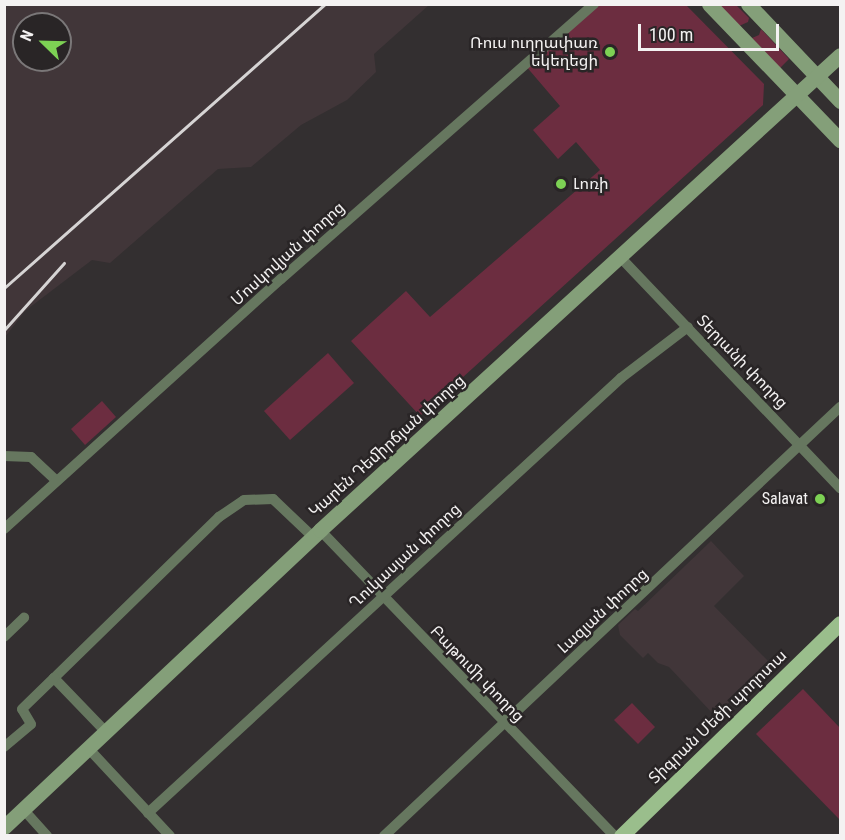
<!DOCTYPE html>
<meta charset="utf-8">
<style>
body{margin:0}
#map{position:relative;width:845px;height:840px;overflow:hidden;background:#332f30;font-family:"Roboto Condensed","Noto Sans Armenian",sans-serif}
div>[style]{position:absolute}
.built>*{inset:0;background:#413639}
.green>*{inset:0;background:#6c2d40}
.street>*{height:10px;margin:-5px;padding:0 5px;transform-origin:5px;border-radius:5px;background:#66775f}
.secondary>*{height:15px;margin:-7.5px;padding:0 7.5px;transform-origin:7.5px;border-radius:7.5px;background:#849f79}
.primary>*{height:15px;margin:-7.5px;padding:0 7.5px;transform-origin:7.5px;border-radius:7.5px;background:#9abe8c}
.rail>*{height:3px;margin:-1.5px;padding:0 1.5px;transform-origin:1.5px;border-radius:1.5px;background:#d6d4d4}
.dots>*{width:16px;height:16px;translate:-50% -50%;box-sizing:border-box;border:3px solid #292526;border-radius:50%}
span{translate:-50% -50%;white-space:nowrap;text-align:center;line-height:1.15;-webkit-text-stroke:5px #292526;paint-order:stroke}
.poi-label{font-size:16px;color:#f4f2f2}
.right{translate:-100% -50%;text-align:right}
.left{translate:0 -50%;text-align:left}
.street-label{font-size:16px;color:#f4f2f2}
.frame{position:absolute;inset:0;border:6px solid #f4f2f2;pointer-events:none}
.north{position:absolute;left:12px;top:12px;width:60px;height:60px;box-sizing:border-box;background:#292526;border:2px solid #7a7778;border-radius:50%;rotate:293deg;font-size:16px;font-weight:700;line-height:24px;text-align:center;color:#f4f2f2}
.north::after{content:'';display:block;margin:auto;width:21px;height:27px;background:#7dd154;clip-path:polygon(50% 0,100% 100%,50% 72%,0 100%)}
.scale{position:absolute;left:638px;top:24px;width:141px;height:27px;box-sizing:border-box;border:3px solid #f4f2f2;border-top:0;padding-left:8px;font-size:18px;line-height:21px;white-space:nowrap;color:#f4f2f2;-webkit-text-stroke:4px #292526;paint-order:stroke}
</style>
<div id="map">
<div class="built">
<div style="clip-path:polygon(evenodd,5px 4px,429px 4px,429px 5px,374px 54px,376px 72px,347px 100px,301px 125px,251px 167px,218px 169px,110px 263px,92px 260px,25px 311px,5px 337px,5px 4px,24px 24px,60px 24px,60px 60px,24px 60px,24px 24px)"></div>
<div style="clip-path:polygon(711px 541px,744px 576px,714px 606px,770px 663px,715px 716px,669px 667px,658px 663px,648px 653px,643px 658px,620px 635px,618px 625px,635px 609px,638px 611px)"></div>
</div>
<div class="green">
<div style="clip-path:polygon(594px 5px,686px 5px,764px 84px,763px 105px,420px 416px,351px 341px,406px 291px,430px 317px,600px 170px,576px 142px,558px 159px,533px 130px,560px 106px,525px 65px)"></div>
<div style="clip-path:polygon(719px 5px,736px 5px,749px 18px,748px 22px,739px 26px)"></div>
<div style="clip-path:polygon(761px 29px,789px 59px,780px 68px,752px 38px,759px 35px)"></div>
<div style="clip-path:polygon(328px 353px,354px 383px,290px 440px,264px 411px)"></div>
<div style="clip-path:polygon(102px 401px,116px 417px,85px 445px,71px 429px)"></div>
<div style="clip-path:polygon(803px 689px,840px 728px,840px 820px,756px 734px)"></div>
<div style="clip-path:polygon(632px 703px,655px 727px,638px 744px,614px 720px)"></div>
</div>
<div class="street">
<div style="left:621px;top:258px;width:318px;rotate:46.4deg"></div>
<div style="left:4px;top:456px;width:27px;rotate:2deg"></div>
<div style="left:31px;top:457px;width:35px;rotate:43deg"></div>
<div style="left:4px;top:529px;width:373px;rotate:-42.1deg"></div>
<div style="left:281px;top:279px;width:417px;rotate:-41.3deg"></div>
<div style="left:320px;top:530px;width:424px;rotate:46.1deg"></div>
<div style="left:4px;top:637px;width:28px;rotate:-44deg"></div>
<div style="left:106px;top:732px;width:75px;rotate:-133.9deg"></div>
<div style="left:54px;top:678px;width:231px;rotate:-44.3deg"></div>
<div style="left:219px;top:517px;width:30px;rotate:-34deg"></div>
<div style="left:244px;top:500px;width:29px;rotate:-2deg"></div>
<div style="left:273px;top:499px;width:55px;rotate:43.5deg"></div>
<div style="left:4px;top:747px;width:35px;rotate:-40deg"></div>
<div style="left:31px;top:724px;width:17px;rotate:-121deg"></div>
<div style="left:22px;top:709px;width:45px;rotate:-44.1deg"></div>
<div style="left:88px;top:748px;width:120px;rotate:47deg"></div>
<div style="left:23px;top:809px;width:36px;rotate:48deg"></div>
<div style="left:148px;top:813px;width:643px;rotate:-42.6deg"></div>
<div style="left:621px;top:378px;width:84px;rotate:-37.3deg"></div>
<div style="left:384px;top:836px;width:626px;rotate:-43.25deg"></div>
</div>
<div class="secondary">
<div style="left:709px;top:4px;width:189px;rotate:46.1deg"></div>
<div style="left:748px;top:4px;width:134px;rotate:46.5deg"></div>
<div style="left:4px;top:827px;width:434px;rotate:-43.2deg"></div>
<div style="left:320px;top:530px;width:704px;rotate:-42.41deg"></div>
</div>
<div class="primary">
<div style="left:621px;top:836px;width:305px;rotate:-44.2deg"></div>
</div>
<div class="rail">
<div style="left:4px;top:288px;width:429px;rotate:-41.5deg"></div>
<div style="left:4px;top:330px;width:90px;rotate:-48.2deg"></div>
</div>
<div class="dots">
<div style="left:610px;top:52px;background:#7dd154"></div>
<div style="left:561px;top:184px;background:#7dd154"></div>
<div style="left:820px;top:499px;background:#7dd154"></div>
</div>
<div class="poi-label">
<span class="right" style="left:598px;top:52px">Ռուս ուղղափառ<br>եկեղեցի</span>
<span class="left" style="left:573px;top:184px">Լոռի</span>
<span class="right" style="left:808px;top:499px">Salavat</span>
</div>
<div class="street-label">
<span style="left:288px;top:254px;rotate:-42deg">Մոսկովյան փողոց</span>
<span style="left:742px;top:362px;rotate:46deg">Տերյանի փողոց</span>
<span style="left:387px;top:446px;rotate:-42deg">Կարեն Դեմիրճյան փողոց</span>
<span style="left:405px;top:556px;rotate:-43deg">Ղուկասյան փողոց</span>
<span style="left:603px;top:611px;rotate:-43deg">Լազյան փողոց</span>
<span style="left:477px;top:674px;rotate:46deg">Բաթումի փողոց</span>
<span style="left:718px;top:717px;rotate:-44deg">Տիգրան Մեծի պողոտա</span>
</div>
<div class="frame"></div>
<div class="north">N</div>
<div class="scale">100 m</div>
</div>
